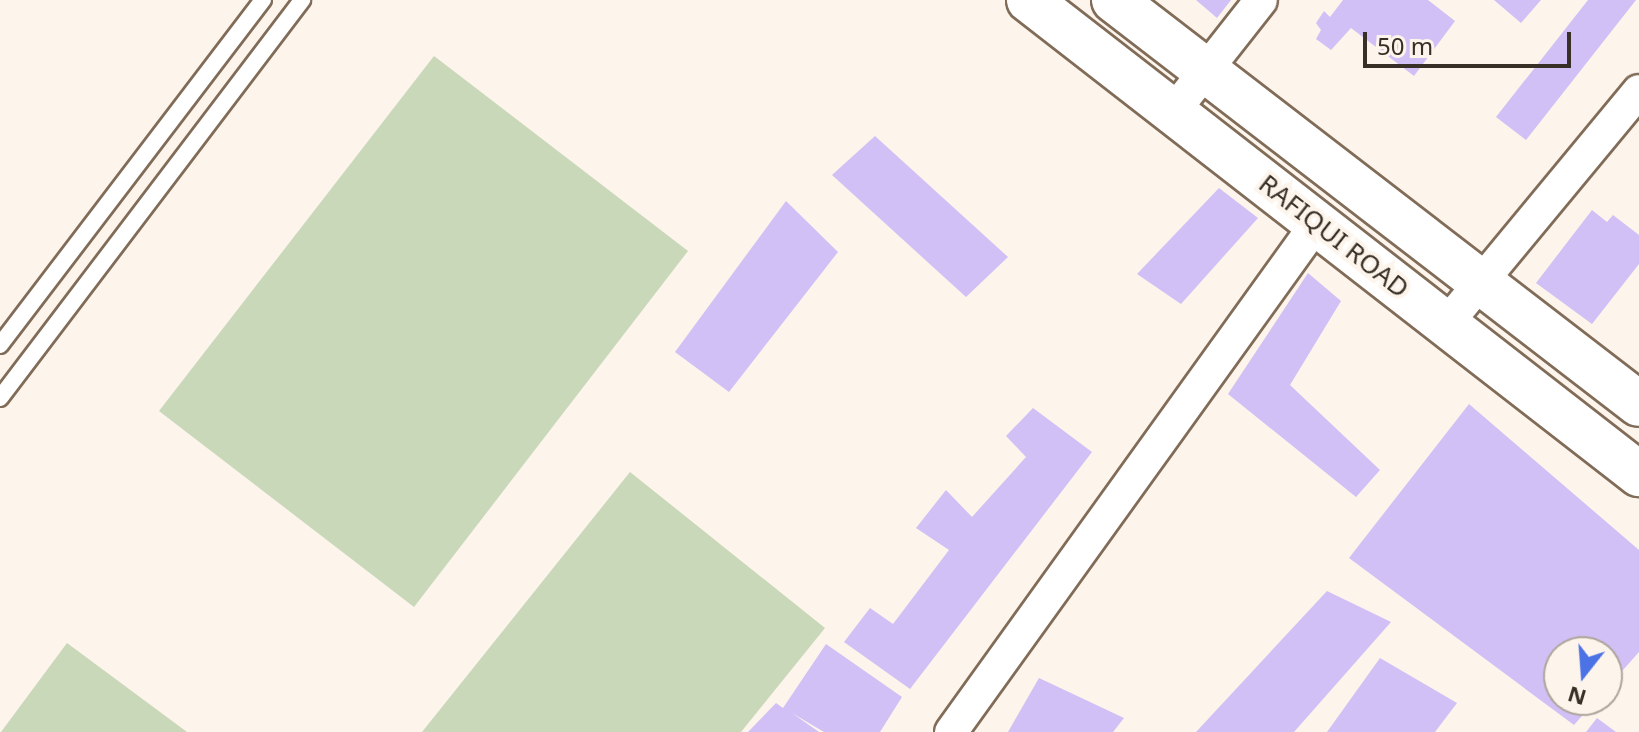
<!DOCTYPE html>
<style>
body{margin:0}
#map{position:relative;width:1639px;height:732px;overflow:hidden;background:#fdf4eb;font-family:"Noto Sans",sans-serif}
div>[style]{position:absolute}
.green>*{inset:0;background:#c8d8b9}
.building>*{inset:0;background:#d0c0f5}
.roads{filter:drop-shadow(2px 0 #806c58) drop-shadow(-2px 0 #806c58) drop-shadow(0 2px #806c58) drop-shadow(0 -2px #806c58)}
.lane>*{height:16px;margin:-8px;padding:0 8px;transform-origin:8px;border-radius:8px;background:#fff}
.street>*{height:32px;margin:-16px;padding:0 16px;transform-origin:16px;border-radius:16px;background:#fff}
.secondary>*{height:44px;margin:-22px;padding:0 22px;transform-origin:22px;border-radius:22px;background:#fff}
span{translate:-50% -50%;white-space:nowrap;text-align:center;line-height:1.15;-webkit-text-stroke:8px #fdf4eb;paint-order:stroke}
.street-label{font-size:26px;color:#382f27}
.north{position:absolute;left:1543px;top:636px;width:80px;height:80px;box-sizing:border-box;background:#fdf4eb;border:2px solid #aea59d;border-radius:50%;rotate:197deg;font-size:22px;font-weight:700;line-height:32px;text-align:center;color:#382f27}
.north::after{content:'';display:block;margin:auto;width:28px;height:36px;background:#4c73e6;clip-path:polygon(50% 0,100% 100%,50% 72%,0 100%)}
.scale{position:absolute;left:1363px;top:32px;width:208px;height:36px;box-sizing:border-box;border:4px solid #382f27;border-top:0;padding-left:10px;font-size:24px;line-height:28px;white-space:nowrap;color:#382f27;-webkit-text-stroke:6px #fdf4eb;paint-order:stroke}
</style>
<div id="map">
<div class="green">
<div style="clip-path:polygon(434px 56px,688px 251px,414px 607px,159px 411px)"></div>
<div style="clip-path:polygon(630px 472px,825px 628px,741px 732px,422px 732px)"></div>
<div style="clip-path:polygon(67px 643px,187px 732px,1px 732px)"></div>
</div>
<div class="building">
<div style="clip-path:polygon(1196px 0,1231px 0,1217px 18px)"></div>
<div style="clip-path:polygon(1343px 0,1428px 0,1455px 21px,1414px 76px,1351px 28px,1331px 50px,1316px 39px,1321px 30px,1316px 23px,1324px 11px,1330px 17px)"></div>
<div style="clip-path:polygon(1494px 0,1541px 0,1521px 23px)"></div>
<div style="clip-path:polygon(1588px 0,1636px 0,1526px 140px,1496px 117px)"></div>
<div style="clip-path:polygon(875px 136px,1008px 257px,966px 297px,832px 175px)"></div>
<div style="clip-path:polygon(1219px 188px,1258px 218px,1181px 304px,1137px 274px)"></div>
<div style="clip-path:polygon(786px 201px,838px 252px,729px 392px,675px 352px)"></div>
<div style="clip-path:polygon(1592px 210px,1607px 222px,1613px 215px,1639px 235px,1639px 264px,1592px 324px,1536px 283px)"></div>
<div style="clip-path:polygon(1308px 273px,1341px 301px,1290px 385px,1380px 470px,1356px 497px,1228px 394px)"></div>
<div style="clip-path:polygon(1469px 404px,1639px 550px,1639px 652px,1607px 688px,1607px 652px,1559px 652px,1559px 700px,1596px 700px,1574px 725px,1349px 558px)"></div>
<div style="clip-path:polygon(1033px 408px,1092px 452px,910px 689px,844px 642px,870px 608px,893px 624px,949px 550px,916px 528px,946px 490px,972px 517px,1026px 457px,1006px 436px)"></div>
<div style="clip-path:polygon(1327px 591px,1391px 622px,1294px 732px,1196px 732px)"></div>
<div style="clip-path:polygon(826px 644px,902px 697px,880px 732px,824px 732px,792px 713px,819px 732px,748px 732px,776px 703px,783px 708px)"></div>
<div style="clip-path:polygon(1380px 658px,1457px 703px,1435px 732px,1327px 732px)"></div>
<div style="clip-path:polygon(1039px 678px,1124px 718px,1113px 732px,1008px 732px)"></div>
<div style="clip-path:polygon(1597px 718px,1616px 732px,1586px 732px)"></div>
</div>
<div class="roads">
<div class="lane">
<div style="left:0;top:345px;width:434px;rotate:-52.7deg"></div>
<div style="left:0;top:398px;width:500px;rotate:-52.8deg"></div>
</div>
<div class="street">
<div style="left:1173px;top:112px;width:142px;rotate:-51.8deg"></div>
<div style="left:1447px;top:323px;width:301px;rotate:-50.4deg"></div>
<div style="left:951px;top:732px;width:627px;rotate:-54.28deg"></div>
</div>
<div class="secondary">
<div style="left:1029px;top:0;width:773px;rotate:37.85deg"></div>
<div style="left:1114px;top:0;width:662px;rotate:37.58deg"></div>
</div>
</div>
<div class="street-label">
<span style="left:1334px;top:236px;rotate:38deg">RAFIQUI ROAD</span>
</div>
<div class="north">N</div>
<div class="scale">50 m</div>
</div>
